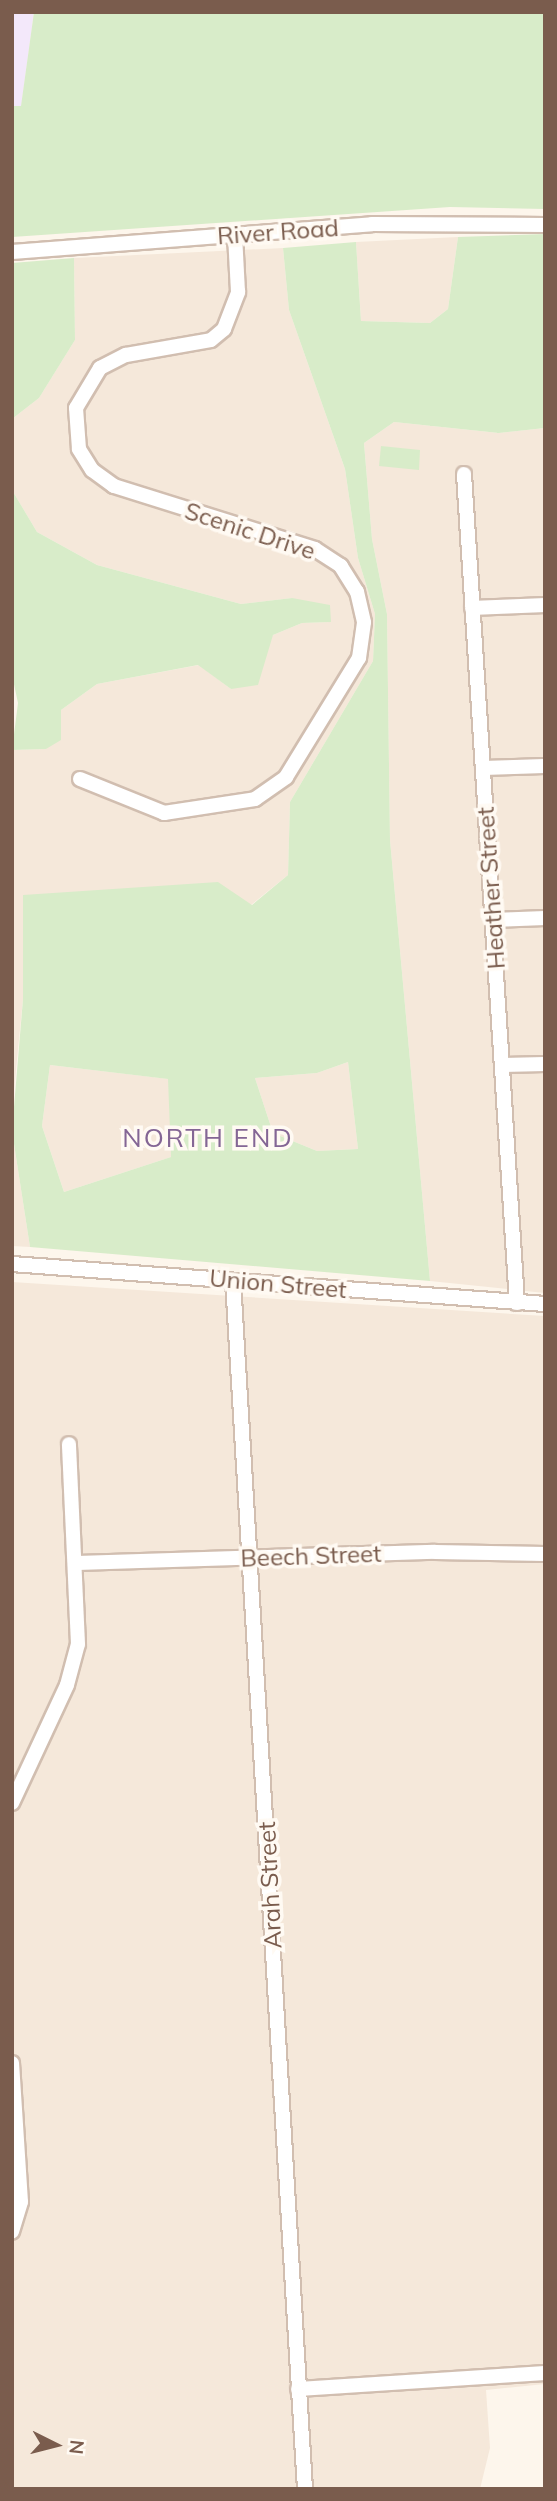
<!DOCTYPE html>
<style>
body{margin:0}
#map{position:relative;width:557px;height:2501px;overflow:hidden;background:#fdf6ec;font-family:Mulish,sans-serif}
div>[style]{position:absolute}
.residential>*{inset:0;background:#f5e8da}
.education>*{inset:0;background:#f3e8fa}
.green>*{inset:0;background:#d8ecc9}
.roads{filter:drop-shadow(2px 0 #d1beb0) drop-shadow(-2px 0 #d1beb0) drop-shadow(0 2px #d1beb0) drop-shadow(0 -2px #d1beb0)}
.minor>*{height:14px;margin:-7px;padding:0 7px;transform-origin:7px;border-radius:7px;background:#fff}
span{translate:-50% -50%;white-space:nowrap;text-align:center;line-height:1.15;-webkit-text-stroke:7px #fffaf3;paint-order:stroke}
.street-label{font-size:24px;color:#7a5c4d}
.neighbourhood-label{font-size:26px;color:#846695;letter-spacing:2px}
.frame{position:absolute;inset:0;border:14px solid #7a5c4d;pointer-events:none}
.north{position:absolute;left:21px;top:2410px;width:70px;height:70px;-webkit-text-stroke:5px #fffaf3;paint-order:stroke;rotate:96deg;font-size:19px;font-weight:700;line-height:28px;text-align:center;color:#7a5c4d}
.north::after{content:'';display:block;margin:auto;width:24px;height:32px;background:#7a5c4d;clip-path:polygon(50% 0,100% 100%,50% 72%,0 100%)}
</style>
<div id="map">
<div class="residential">
<div style="clip-path:polygon(458px 237px,448px 309px,430px 323px,361px 321px,356px 242px)"></div>
<div style="clip-path:polygon(283px 248px,289px 310px,345px 469px,358px 558px,375px 614px,373px 661px,290px 802px,288px 875px,251px 905px,23px 895px,23px 999px,12px 1111px,12px 750px,46px 749px,61px 710px,97px 684px,199px 665px,231px 689px,273px 635px,302px 623px,330px 622px,292px 598px,241px 604px,97px 565px,37px 532px,12px 490px,12px 419px,39px 398px,75px 340px,74px 258px)"></div>
<div style="clip-path:polygon(394px 422px,499px 433px,545px 428px,545px 1293px,430px 1281px,390px 840px,387px 614px,372px 539px,364px 443px)"></div>
<div style="clip-path:polygon(348px 1062px,358px 1149px,317px 1151px,273px 1133px,255px 1078px,317px 1073px)"></div>
<div style="clip-path:polygon(50px 1065px,169px 1079px,171px 1157px,64px 1192px,42px 1126px)"></div>
<div style="clip-path:polygon(12px 1131px,30px 1247px,12px 1246px)"></div>
<div style="clip-path:polygon(12px 1282px,545px 1316px,545px 2384px,486px 2390px,490px 2448px,480px 2489px,12px 2489px)"></div>
</div>
<div class="education">
<div style="clip-path:polygon(12px 12px,34px 12px,21px 107px,12px 106px)"></div>
</div>
<div class="green">
<div style="clip-path:polygon(34px 12px,545px 12px,545px 209px,450px 207px,12px 237px,12px 106px,21px 106px)"></div>
<div style="clip-path:polygon(evenodd,545px 234px,545px 428px,499px 433px,394px 422px,364px 443px,372px 539px,387px 614px,390px 840px,430px 1281px,30px 1247px,12px 1131px,23px 999px,23px 895px,218px 882px,252px 905px,288px 875px,290px 802px,373px 661px,375px 614px,358px 558px,345px 469px,289px 310px,283px 248px,356px 242px,361px 321px,430px 323px,448px 309px,458px 237px,545px 234px,348px 1062px,358px 1149px,317px 1151px,273px 1133px,255px 1078px,317px 1073px,348px 1062px,545px 234px,50px 1065px,168px 1079px,171px 1157px,64px 1192px,42px 1126px,50px 1065px)"></div>
<div style="clip-path:polygon(74px 258px,75px 340px,39px 398px,12px 419px,12px 263px)"></div>
<div style="clip-path:polygon(381px 446px,420px 450px,419px 470px,379px 466px)"></div>
<div style="clip-path:polygon(12px 490px,37px 532px,97px 565px,241px 604px,292px 598px,330px 605px,331px 622px,302px 623px,273px 635px,258px 685px,231px 689px,198px 665px,97px 684px,61px 710px,61px 740px,46px 749px,12px 750px,18px 703px,12px 675px)"></div>
</div>
<div class="roads">
<div class="minor">
<div style="left:12px;top:252px;width:361px;rotate:-4.4deg"></div>
<div style="left:372px;top:224px;width:173px;rotate:0.3deg"></div>
<div style="left:464px;top:474px;width:831px;rotate:86.34deg"></div>
<div style="left:472px;top:608px;width:73px;rotate:-2.4deg"></div>
<div style="left:483px;top:768px;width:62px;rotate:-1.8deg"></div>
<div style="left:80px;top:779px;width:91px;rotate:22deg"></div>
<div style="left:164px;top:813px;width:92px;rotate:-8.7deg"></div>
<div style="left:255px;top:799px;width:38px;rotate:-35deg"></div>
<div style="left:286px;top:777px;width:140px;rotate:-58.5deg"></div>
<div style="left:359px;top:658px;width:36px;rotate:-82deg"></div>
<div style="left:364px;top:622px;width:31px;rotate:-103deg"></div>
<div style="left:357px;top:592px;width:31px;rotate:-122deg"></div>
<div style="left:341px;top:566px;width:31px;rotate:-147deg"></div>
<div style="left:315px;top:549px;width:211px;rotate:-162.6deg"></div>
<div style="left:114px;top:486px;width:27px;rotate:-144deg"></div>
<div style="left:92px;top:470px;width:25px;rotate:-122deg"></div>
<div style="left:79px;top:449px;width:41px;rotate:-94.2deg"></div>
<div style="left:76px;top:408px;width:47px;rotate:-59deg"></div>
<div style="left:100px;top:368px;width:29px;rotate:-27deg"></div>
<div style="left:126px;top:355px;width:86px;rotate:-10deg"></div>
<div style="left:211px;top:340px;width:17px;rotate:-40deg"></div>
<div style="left:224px;top:329px;width:40px;rotate:-69deg"></div>
<div style="left:238px;top:292px;width:57px;rotate:-93deg"></div>
<div style="left:493px;top:920px;width:52px;rotate:-2.2deg"></div>
<div style="left:503px;top:1065px;width:42px;rotate:-1.4deg"></div>
<div style="left:12px;top:1264px;width:534px;rotate:4.29deg"></div>
<div style="left:233px;top:1281px;width:1210px;rotate:86.59deg"></div>
<div style="left:77px;top:1563px;width:358px;rotate:-1.8deg"></div>
<div style="left:435px;top:1552px;width:110px;rotate:1deg"></div>
<div style="left:12px;top:1803px;width:130px;rotate:-65deg"></div>
<div style="left:67px;top:1685px;width:42px;rotate:-75deg"></div>
<div style="left:78px;top:1644px;width:200px;rotate:-92.6deg"></div>
<div style="left:12px;top:2063px;width:139px;rotate:86.3deg"></div>
<div style="left:21px;top:2202px;width:31px;rotate:107deg"></div>
<div style="left:298px;top:2389px;width:248px;rotate:-3.7deg"></div>
</div>
</div>
<div class="street-label">
<span style="left:278px;top:232px;rotate:-4deg">River Road</span>
<span style="left:250px;top:531px;rotate:18deg">Scenic Drive</span>
<span style="left:491px;top:888px;rotate:-94deg">Heather Street</span>
<span style="left:278px;top:1284px;rotate:5deg">Union Street</span>
<span style="left:311px;top:1556px;rotate:-2deg">Beech Street</span>
<span style="left:270px;top:1885px;rotate:-93deg">Arah Street</span>
</div>
<div class="neighbourhood-label">
<span style="left:208px;top:1138px">NORTH END</span>
</div>
<div class="frame"></div>
<div class="north">N</div>
</div>
